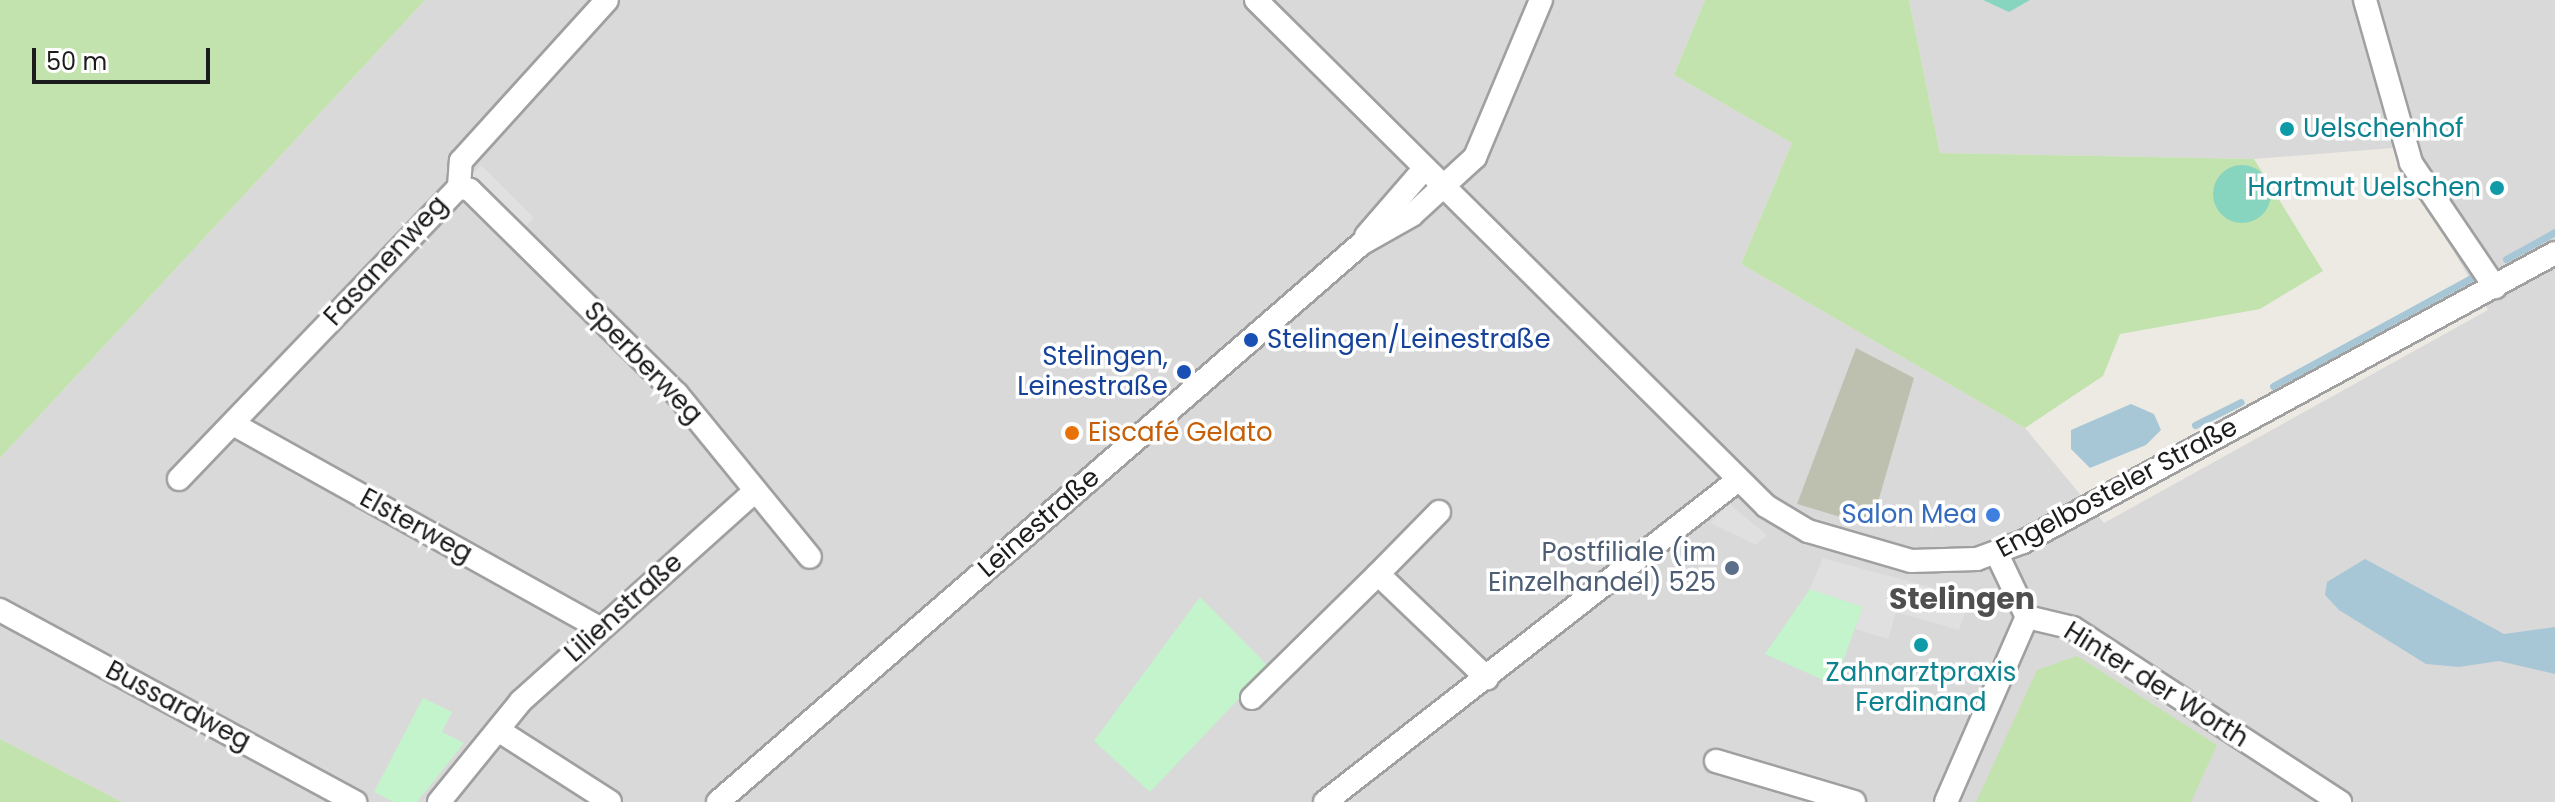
<!DOCTYPE html>
<meta charset="utf-8">
<style>
body{margin:0}
#map{position:relative;width:2555px;height:802px;overflow:hidden;background:#edeae3;font-family:Poppins,sans-serif}
div>[style]{position:absolute}
.residential>*{inset:0;background:#dad9d9}
.construction>*{inset:0;background:#bec0af}
.grass>*{inset:0;background:#c2e3ad}
.park>*{inset:0;background:#c3f4cc}
.pitch>*{inset:0;background:#88d5bf}
.round{border-radius:50%}
.parking>*{inset:0;background:#e0e0e0}
.water>*{inset:0;background:#a7c7d7}
.stream>*{height:7px;margin:-3.5px;padding:0 3.5px;transform-origin:3.5px;border-radius:3.5px;background:#a7c7d7}
.roads{filter:drop-shadow(2px 0 #a0a0a0) drop-shadow(-2px 0 #a0a0a0) drop-shadow(0 2px #a0a0a0) drop-shadow(0 -2px #a0a0a0)}
.minor>*{height:22px;margin:-11px;padding:0 11px;transform-origin:11px;border-radius:11px;background:#fff}
.dots>*{width:22px;height:22px;translate:-50% -50%;box-sizing:border-box;border:4px solid #fff;border-radius:50%}
span{translate:-50% -50%;white-space:nowrap;text-align:center;line-height:1.15;-webkit-text-stroke:7px #fff;paint-order:stroke}
.culture-label{font-size:26px;color:#0d838f}
.left{translate:0 -50%;text-align:left}
.right{translate:-100% -50%;text-align:right}
.street-label{font-size:26px;color:#1c1c1c}
.transit-label{font-size:26px;color:#164399}
.food-label{font-size:26px;color:#c56008}
.shop-label{font-size:26px;color:#366cbe}
.service-label{font-size:26px;color:#4e5e75}
.quarter-label{font-size:30px;color:#4f4f4f;font-weight:700}
.scale{position:absolute;left:32px;top:48px;width:178px;height:36px;box-sizing:border-box;border:4px solid #1c1c1c;border-top:0;padding-left:10px;font-size:24px;line-height:28px;white-space:nowrap;color:#1c1c1c;-webkit-text-stroke:6px #fff;paint-order:stroke}
</style>
<div id="map">
<div class="residential">
<div style="clip-path:polygon(425px 0,1705px 0,1674px 75px,1792px 143px,1741px 264px,2025px 428px,2104px 523px,2488px 310px,2393px 148px,2254px 159px,1940px 153px,1909px 0,2555px 0,2555px 802px,122px 802px,0 739px,0 458px)"></div>
</div>
<div class="construction">
<div style="clip-path:polygon(1856px 348px,1914px 378px,1871px 526px,1797px 504px)"></div>
</div>
<div class="grass">
<div style="clip-path:polygon(0 0,425px 0,0 458px)"></div>
<div style="clip-path:polygon(1705px 0,1909px 0,1940px 153px,2254px 159px,2323px 271px,2260px 309px,2120px 334px,2103px 376px,2025px 428px,1741px 264px,1792px 143px,1674px 75px)"></div>
<div style="clip-path:polygon(2077px 656px,2217px 745px,2191px 802px,1976px 802px,2037px 670px)"></div>
<div style="clip-path:polygon(0 739px,122px 802px,0 802px)"></div>
</div>
<div class="park">
<div style="clip-path:polygon(1810px 589px,1863px 607px,1834px 685px,1765px 654px)"></div>
<div style="clip-path:polygon(1200px 597px,1269px 667px,1150px 792px,1094px 741px)"></div>
<div style="clip-path:polygon(423px 698px,452px 712px,442px 732px,464px 743px,417px 802px,394px 802px,374px 792px)"></div>
</div>
<div class="pitch">
<div style="clip-path:polygon(1983px 0,2030px 0,2009px 12px)"></div>
<div class="round" style="left:2213px;top:165px;width:58px;height:58px"></div>
</div>
<div class="parking">
<div style="clip-path:polygon(481px 165px,534px 218px,524px 228px,470px 176px)"></div>
<div style="clip-path:polygon(1729px 504px,1767px 535px,1756px 545px,1710px 523px)"></div>
<div style="clip-path:polygon(1823px 558px,1970px 598px,1959px 630px,1896px 612px,1888px 639px,1855px 629px,1863px 607px,1810px 589px)"></div>
<div style="clip-path:polygon(2097px 653px,2182px 707px,2172px 711px,2097px 663px)"></div>
</div>
<div class="water">
<div style="clip-path:polygon(2131px 404px,2154px 414px,2161px 430px,2146px 445px,2090px 468px,2071px 449px,2071px 430px)"></div>
<div style="clip-path:polygon(2365px 559px,2504px 634px,2555px 627px,2555px 674px,2499px 661px,2459px 667px,2426px 664px,2339px 610px,2325px 595px,2327px 582px)"></div>
</div>
<div class="stream">
<div style="left:2506px;top:259px;width:56px;rotate:-28.9deg"></div>
<div style="left:2273px;top:386px;width:226px;rotate:-28.6deg"></div>
<div style="left:2195px;top:425px;width:51px;rotate:-26.6deg"></div>
</div>
<div class="roads">
<div class="minor">
<div style="left:1256px;top:0;width:718px;rotate:44.77deg"></div>
<div style="left:1766px;top:506px;width:49px;rotate:30.8deg"></div>
<div style="left:1808px;top:531px;width:107px;rotate:16.2deg"></div>
<div style="left:1911px;top:561px;width:66px;rotate:-1.7deg"></div>
<div style="left:1977px;top:559px;width:49px;rotate:-20.3deg"></div>
<div style="left:2023px;top:542px;width:605px;rotate:-28.51deg"></div>
<div style="left:2365px;top:0;width:169px;rotate:74.2deg"></div>
<div style="left:2411px;top:163px;width:150px;rotate:55.9deg"></div>
<div style="left:459px;top:187px;width:11px;rotate:15deg"></div>
<div style="left:470px;top:190px;width:291px;rotate:44.6deg"></div>
<div style="left:677px;top:394px;width:210px;rotate:50.8deg"></div>
<div style="left:459px;top:187px;width:26px;rotate:-86deg"></div>
<div style="left:461px;top:161px;width:217px;rotate:-47.8deg"></div>
<div style="left:1366px;top:236px;width:90px;rotate:-49.1deg"></div>
<div style="left:233px;top:424px;width:419px;rotate:29.1deg"></div>
<div style="left:179px;top:479px;width:405px;rotate:-46.2deg"></div>
<div style="left:1997px;top:554px;width:70px;rotate:64.5deg"></div>
<div style="left:2027px;top:617px;width:47px;rotate:13.4deg"></div>
<div style="left:2073px;top:628px;width:319px;rotate:33.1deg"></div>
<div style="left:1378px;top:574px;width:87px;rotate:-45.5deg"></div>
<div style="left:0;top:610px;width:404px;rotate:28.4deg"></div>
<div style="left:1252px;top:698px;width:177px;rotate:-44.5deg"></div>
<div style="left:1378px;top:574px;width:151px;rotate:43.7deg"></div>
<div style="left:498px;top:730px;width:133px;rotate:32.7deg"></div>
<div style="left:1716px;top:761px;width:144px;rotate:16.5deg"></div>
<div style="left:439px;top:802px;width:130px;rotate:-50.9deg"></div>
<div style="left:521px;top:701px;width:314px;rotate:-41.9deg"></div>
<div style="left:718px;top:802px;width:851px;rotate:-40.95deg"></div>
<div style="left:1361px;top:244px;width:59px;rotate:-29.6deg"></div>
<div style="left:1412px;top:215px;width:86px;rotate:-42.6deg"></div>
<div style="left:1475px;top:157px;width:170px;rotate:-67.2deg"></div>
<div style="left:1325px;top:802px;width:524px;rotate:-37.94deg"></div>
<div style="left:1946px;top:802px;width:202px;rotate:-66.4deg"></div>
</div>
</div>
<div class="dots">
<div style="left:2287px;top:129px;background:#0f9aa8"></div>
<div style="left:2497px;top:188px;background:#0f9aa8"></div>
<div style="left:1251px;top:340px;background:#1a4fb4"></div>
<div style="left:1184px;top:372px;background:#1a4fb4"></div>
<div style="left:1072px;top:433px;background:#e8710a"></div>
<div style="left:1993px;top:515px;background:#3f7fe0"></div>
<div style="left:1732px;top:568px;background:#5c6f8a"></div>
<div style="left:1921px;top:645px;background:#0f9aa8"></div>
</div>
<div class="culture-label">
<span class="left" style="left:2303px;top:129px">Uelschenhof</span>
<span class="right" style="left:2481px;top:188px">Hartmut Uelschen</span>
<span style="left:1921px;top:688px">Zahnarztpraxis<br>Ferdinand</span>
</div>
<div class="street-label">
<span style="left:386px;top:261px;rotate:-47deg">Fasanenweg</span>
<span style="left:643px;top:363px;rotate:46deg">Sperberweg</span>
<span style="left:2117px;top:488px;rotate:-28deg">Engelbosteler Straße</span>
<span style="left:1039px;top:523px;rotate:-41deg">Leinestraße</span>
<span style="left:416px;top:526px;rotate:29deg">Elsterweg</span>
<span style="left:624px;top:608px;rotate:-42deg">Lilienstraße</span>
<span style="left:2156px;top:685px;rotate:32deg">Hinter der Worth</span>
<span style="left:178px;top:706px;rotate:28deg">Bussardweg</span>
</div>
<div class="transit-label">
<span class="left" style="left:1267px;top:340px">Stelingen/Leinestraße</span>
<span class="right" style="left:1168px;top:372px">Stelingen,<br>Leinestraße</span>
</div>
<div class="food-label">
<span class="left" style="left:1088px;top:433px">Eiscafé Gelato</span>
</div>
<div class="shop-label">
<span class="right" style="left:1977px;top:515px">Salon Mea</span>
</div>
<div class="service-label">
<span class="right" style="left:1716px;top:568px">Postfiliale (im<br>Einzelhandel) 525</span>
</div>
<div class="quarter-label">
<span style="left:1962px;top:599px">Stelingen</span>
</div>
<div class="scale">50 m</div>
</div>
